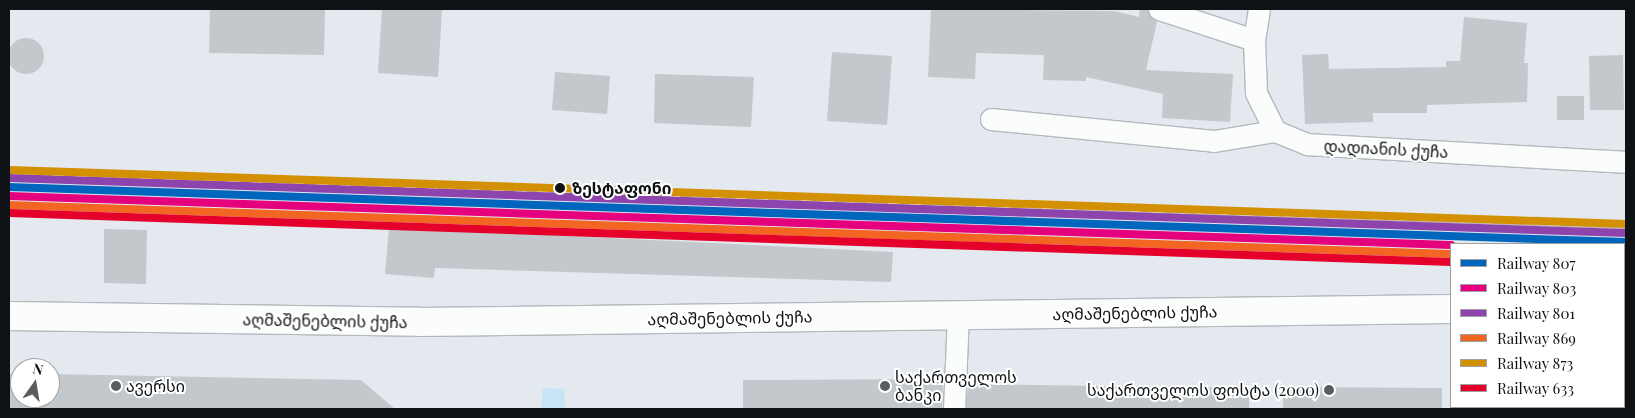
<!DOCTYPE html>
<meta charset="utf-8">
<style>
body{margin:0}
#map{position:relative;width:1635px;height:418px;overflow:hidden;background:#e3e9ee;font-family:"Playfair Display","Noto Sans Georgian",serif}
div>[style]{position:absolute}
.green>*{inset:0;background:#c9e3f6}
.building>*{inset:0;background:#c3c8cc}
.round{border-radius:50%}
.roads{filter:drop-shadow(1px 0 #b4b9bd) drop-shadow(-1px 0 #b4b9bd) drop-shadow(0 1px #b4b9bd) drop-shadow(0 -1px #b4b9bd)}
.minor>*{height:21px;margin:-10.5px;padding:0 10.5px;transform-origin:10.5px;border-radius:10.5px;background:#fbfcfc}
.secondary>*{height:28px;margin:-14px;padding:0 14px;transform-origin:14px;border-radius:14px;background:#fbfcfc}
.rail>*{height:5.5px;margin-top:-2.75px;transform-origin:0;background:repeating-linear-gradient(90deg,#fff 0 11px,#b3b5b6 0 22px);box-sizing:border-box;border-block:1px solid #b3b5b6}
.rail-1>*{height:8px;margin:-4px;padding:0 4px;transform-origin:4px;border-radius:4px;background:#0065bd}
.rail-2>*{height:8px;margin:-4px;padding:0 4px;transform-origin:4px;border-radius:4px;background:#e5007d}
.rail-3>*{height:8px;margin:-4px;padding:0 4px;transform-origin:4px;border-radius:4px;background:#8e44ad}
.rail-4>*{height:8px;margin:-4px;padding:0 4px;transform-origin:4px;border-radius:4px;background:#f26522}
.rail-5>*{height:8px;margin:-4px;padding:0 4px;transform-origin:4px;border-radius:4px;background:#d49003}
.rail-6>*{height:8px;margin:-4px;padding:0 4px;transform-origin:4px;border-radius:4px;background:#e4002b}
.dots>*{width:14px;height:14px;translate:-50% -50%;box-sizing:border-box;border:2px solid #fff;border-radius:50%}
span{translate:-50% -50%;white-space:nowrap;text-align:center;line-height:1.15;-webkit-text-stroke:4px #fff;paint-order:stroke}
.street-label{font-size:16px;color:#0e1214}
.stop-label{font-size:16px;color:#0e1214;font-weight:700}
.left{translate:0 -50%;text-align:left}
.poi-label{font-size:16px;color:#0e1214}
.right{translate:-100% -50%;text-align:right}
.frame{position:absolute;inset:0;border:10px solid #0e1214;pointer-events:none}
.legend{position:absolute;left:1450px;top:243px;width:175px;height:165px;box-sizing:border-box;background:#fff;border:1px solid #9fa0a1;margin:0;padding:6px 9px;list-style:none;font-size:15px;color:#0e1214}
.legend li{display:flex;align-items:center;gap:10px;height:25px}
.legend b{width:25px;border:1px solid #9fa0a1}
.north{position:absolute;left:10px;top:358px;width:50px;height:50px;box-sizing:border-box;background:#fff;border:1px solid #9fa0a1;border-radius:50%;rotate:13deg;font-size:14px;font-weight:700;line-height:20px;text-align:center;color:#0e1214}
.north::after{content:'';display:block;margin:auto;width:18px;height:22px;background:#595d60;clip-path:polygon(50% 0,100% 100%,50% 72%,0 100%)}
</style>
<div id="map">
<div class="green">
<div style="clip-path:polygon(543px 388px,564px 389px,565px 409px,541px 409px)"></div>
</div>
<div class="building">
<div style="clip-path:polygon(210px 9px,325px 9px,324px 55px,209px 53px)"></div>
<div style="clip-path:polygon(382px 9px,442px 9px,438px 77px,378px 73px)"></div>
<div style="clip-path:polygon(931px 9px,1114px 11px,1139px 17px,1140px 9px,1147px 9px,1157px 22px,1146px 70px,1233px 74px,1230px 122px,1162px 118px,1163px 94px,1086px 77px,1086px 81px,1043px 80px,1044px 55px,976px 53px,975px 79px,928px 77px)"></div>
<div style="clip-path:polygon(1464px 17px,1527px 23px,1524px 63px,1528px 63px,1527px 102px,1427px 105px,1427px 113px,1373px 113px,1373px 122px,1305px 124px,1302px 55px,1328px 54px,1329px 69px,1446px 67px,1446px 61px,1460px 61px)"></div>
<div class="round" style="left:8px;top:38px;width:36px;height:36px"></div>
<div style="clip-path:polygon(832px 52px,892px 56px,887px 125px,827px 121px)"></div>
<div style="clip-path:polygon(1623px 55px,1624px 110px,1590px 110px,1589px 56px)"></div>
<div style="clip-path:polygon(555px 72px,610px 76px,607px 114px,552px 110px)"></div>
<div style="clip-path:polygon(655px 74px,754px 77px,751px 127px,654px 123px)"></div>
<div style="clip-path:polygon(1557px 96px,1584px 96px,1584px 120px,1557px 120px)"></div>
<div style="clip-path:polygon(389px 227px,893px 252px,891px 282px,435px 268px,434px 278px,385px 274px)"></div>
<div style="clip-path:polygon(104px 229px,147px 230px,146px 284px,104px 283px)"></div>
<div style="clip-path:polygon(9px 374px,20px 374px,20px 398px,50px 398px,50px 374px,361px 380px,395px 409px,9px 409px)"></div>
<div style="clip-path:polygon(943px 379px,942px 409px,743px 409px,743px 380px)"></div>
<div style="clip-path:polygon(968px 384px,1249px 388px,1249px 409px,966px 409px)"></div>
<div style="clip-path:polygon(1283px 387px,1442px 388px,1442px 409px,1283px 409px)"></div>
</div>
<div class="roads">
<div class="minor">
<div style="left:1159px;top:9px;width:100px;rotate:18.1deg"></div>
<div style="left:1259px;top:9px;width:31px;rotate:99deg"></div>
<div style="left:1254px;top:40px;width:53px;rotate:87.8deg"></div>
<div style="left:1256px;top:93px;width:42px;rotate:63.4deg"></div>
<div style="left:1275px;top:131px;width:35px;rotate:22deg"></div>
<div style="left:1307px;top:144px;width:320px;rotate:3.2deg"></div>
<div style="left:991px;top:119px;width:224px;rotate:5.6deg"></div>
<div style="left:1214px;top:141px;width:62px;rotate:-9.3deg"></div>
<div style="left:954px;top:409px;width:94px;rotate:-87.6deg"></div>
</div>
<div class="secondary">
<div style="left:1624px;top:307px;width:2px"></div>
<div style="left:9px;top:316px;width:411px;rotate:0.8deg"></div>
<div style="left:420px;top:322px;width:1031px;rotate:-0.72deg"></div>
</div>
</div>
<div class="rail">
<div style="left:9px;top:173px;width:1618px;rotate:1.88deg"></div>
</div>
<div class="rail-1">
<div style="left:9px;top:187px;width:1618px;rotate:1.95deg"></div>
</div>
<div class="rail-2">
<div style="left:9px;top:196px;width:1443px;rotate:1.95deg"></div>
</div>
<div class="rail-3">
<div style="left:9px;top:178px;width:1618px;rotate:1.95deg"></div>
</div>
<div class="rail-4">
<div style="left:9px;top:205px;width:1443px;rotate:1.95deg"></div>
</div>
<div class="rail-5">
<div style="left:10px;top:170px;width:1617px;rotate:1.91deg"></div>
</div>
<div class="rail-6">
<div style="left:9px;top:213px;width:1443px;rotate:1.95deg"></div>
</div>
<div class="dots">
<div style="left:560px;top:188px;background:#0e1214"></div>
<div style="left:116px;top:386px;background:#595d60"></div>
<div style="left:885px;top:386px;background:#595d60"></div>
<div style="left:1329px;top:390px;background:#595d60"></div>
</div>
<div class="street-label">
<span style="left:1386px;top:149px;rotate:3deg">დადიანის ქუჩა</span>
<span style="left:1135px;top:313px;rotate:-1deg">აღმაშენებლის ქუჩა</span>
<span style="left:730px;top:318px;rotate:-1deg">აღმაშენებლის ქუჩა</span>
<span style="left:325px;top:321px;rotate:1deg">აღმაშენებლის ქუჩა</span>
</div>
<div class="stop-label">
<span class="left" style="left:572px;top:188px">ზესტაფონი</span>
</div>
<div class="poi-label">
<span class="left" style="left:895px;top:386px">საქართველოს<br>ბანკი</span>
<span class="left" style="left:126px;top:386px">ავერსი</span>
<span class="right" style="left:1319px;top:390px">საქართველოს ფოსტა (2000)</span>
</div>
<div class="frame"></div>
<ul class="legend">
<li><b style="height:6px;background:#0065bd"></b>Railway 807</li>
<li><b style="height:6px;background:#e5007d"></b>Railway 803</li>
<li><b style="height:6px;background:#8e44ad"></b>Railway 801</li>
<li><b style="height:6px;background:#f26522"></b>Railway 869</li>
<li><b style="height:6px;background:#d49003"></b>Railway 873</li>
<li><b style="height:6px;background:#e4002b"></b>Railway 633</li>
</ul>
<div class="north">N</div>
</div>
